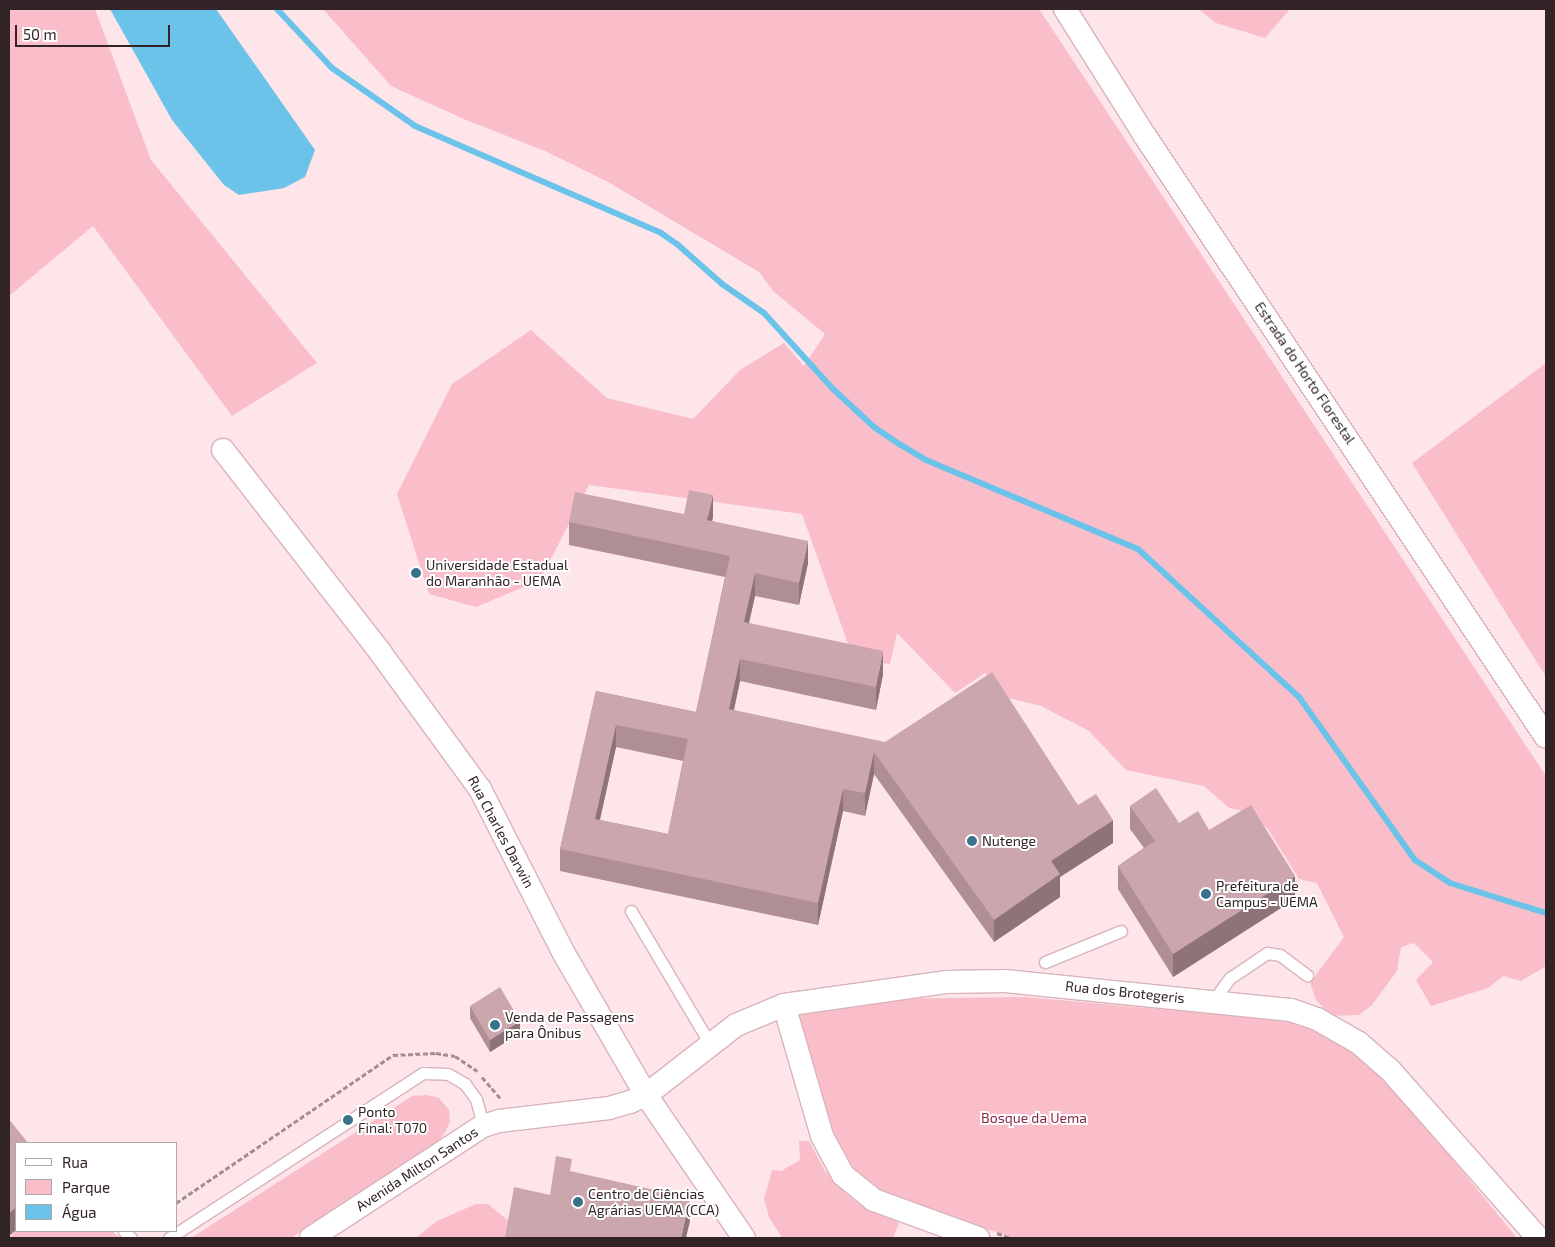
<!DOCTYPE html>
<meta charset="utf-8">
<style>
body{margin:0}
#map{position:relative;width:1555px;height:1247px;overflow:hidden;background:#fde5ea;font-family:"Exo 2",sans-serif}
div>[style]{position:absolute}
.green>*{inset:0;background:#fabeca}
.water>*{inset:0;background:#6bc3ea}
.stream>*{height:6px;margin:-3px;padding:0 3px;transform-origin:3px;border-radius:3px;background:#6bc3ea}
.path>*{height:3px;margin-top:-1.5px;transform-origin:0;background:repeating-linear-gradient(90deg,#a28e93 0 5px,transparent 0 7.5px)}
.roads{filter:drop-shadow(1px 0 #d9b3bb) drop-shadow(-1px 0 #d9b3bb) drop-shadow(0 1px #d9b3bb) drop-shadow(0 -1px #d9b3bb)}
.lane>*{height:11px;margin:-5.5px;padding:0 5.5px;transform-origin:5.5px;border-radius:5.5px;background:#fff}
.street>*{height:22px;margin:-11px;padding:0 11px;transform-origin:11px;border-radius:11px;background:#fff}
.wall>*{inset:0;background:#af8f95}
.shaded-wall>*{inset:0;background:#8e7479}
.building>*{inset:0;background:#cba6ad}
.dots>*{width:14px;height:14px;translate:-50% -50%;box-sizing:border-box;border:2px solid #fff;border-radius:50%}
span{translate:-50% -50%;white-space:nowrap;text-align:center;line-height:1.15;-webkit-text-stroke:4px #fff;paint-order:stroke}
.street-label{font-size:14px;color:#312326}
.poi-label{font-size:14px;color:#312326}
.left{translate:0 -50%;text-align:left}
.park-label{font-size:14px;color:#882847}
.frame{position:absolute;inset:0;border:10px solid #312326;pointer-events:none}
.legend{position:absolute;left:15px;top:1142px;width:162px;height:90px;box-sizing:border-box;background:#fff;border:1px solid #ada7a8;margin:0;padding:6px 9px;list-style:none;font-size:15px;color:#312326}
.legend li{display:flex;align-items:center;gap:10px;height:25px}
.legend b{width:25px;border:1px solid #ada7a8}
.scale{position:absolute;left:15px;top:25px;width:155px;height:22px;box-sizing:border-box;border:2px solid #312326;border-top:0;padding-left:6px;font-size:15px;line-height:18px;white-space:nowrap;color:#312326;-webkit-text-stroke:4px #fff;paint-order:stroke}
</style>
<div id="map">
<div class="green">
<div style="clip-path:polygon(9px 9px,95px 9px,151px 160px,317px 363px,232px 416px,93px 226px,9px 296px)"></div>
<div style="clip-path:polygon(323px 9px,1039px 9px,1546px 776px,1546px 966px,1521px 981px,1503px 976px,1488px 988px,1431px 1006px,1416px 980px,1433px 962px,1414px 943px,1401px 947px,1397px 971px,1372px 1005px,1359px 1015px,1331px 1016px,1316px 1000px,1310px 983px,1344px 937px,1317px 883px,1299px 879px,1268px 829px,1249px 812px,1229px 808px,1204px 786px,1126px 770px,1089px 731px,1041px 706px,1005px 697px,985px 673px,955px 693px,897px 633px,890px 664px,866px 661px,848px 644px,802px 514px,589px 485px,540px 580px,476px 607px,429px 594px,397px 494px,452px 384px,531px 330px,607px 398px,693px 419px,740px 370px,784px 343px,804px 366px,825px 334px,773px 291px,759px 272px,608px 182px,545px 151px,466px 120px,391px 86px)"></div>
<div style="clip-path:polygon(1198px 9px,1290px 9px,1265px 38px,1216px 23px)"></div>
<div style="clip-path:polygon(1546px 363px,1546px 677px,1412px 463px)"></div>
<div style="clip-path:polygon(1026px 997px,1301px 1022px,1357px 1052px,1394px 1088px,1517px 1238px,1013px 1238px,890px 1195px,856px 1177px,832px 1151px,798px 1013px,878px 999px)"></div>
<div style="clip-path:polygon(427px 1095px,439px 1098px,449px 1110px,450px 1122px,444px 1134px,432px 1149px,291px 1238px,191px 1238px,412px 1096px)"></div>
<div style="clip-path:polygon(799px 1141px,809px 1141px,825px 1171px,856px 1202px,899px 1223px,893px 1238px,782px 1238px,769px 1217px,764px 1199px,772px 1170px,781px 1171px,800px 1160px)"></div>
<div style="clip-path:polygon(476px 1204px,488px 1204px,512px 1224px,509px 1238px,416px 1238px,437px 1221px)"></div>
<div style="clip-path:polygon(16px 1230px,112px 1231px,120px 1238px,9px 1238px)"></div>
</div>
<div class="water">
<div style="clip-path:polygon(110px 9px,216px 9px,315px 150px,305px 177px,284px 188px,239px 195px,224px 185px,172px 120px)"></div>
</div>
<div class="stream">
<div style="left:277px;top:9px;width:81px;rotate:47deg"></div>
<div style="left:332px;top:68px;width:101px;rotate:34.9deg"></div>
<div style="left:415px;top:126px;width:268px;rotate:23.5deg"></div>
<div style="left:661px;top:233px;width:19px;rotate:35deg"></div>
<div style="left:677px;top:244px;width:60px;rotate:41.6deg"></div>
<div style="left:722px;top:284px;width:51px;rotate:34.6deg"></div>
<div style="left:764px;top:313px;width:101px;rotate:47.8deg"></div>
<div style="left:832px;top:388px;width:57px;rotate:42.9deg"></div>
<div style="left:874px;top:427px;width:32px;rotate:34deg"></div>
<div style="left:901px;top:445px;width:29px;rotate:31deg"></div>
<div style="left:926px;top:460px;width:230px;rotate:22.8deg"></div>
<div style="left:1138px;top:549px;width:219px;rotate:42.6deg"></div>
<div style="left:1299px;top:697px;width:200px;rotate:54.6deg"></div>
<div style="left:1415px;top:860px;width:42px;rotate:33.3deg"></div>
<div style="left:1450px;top:883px;width:101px;rotate:17.4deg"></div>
</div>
<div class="path">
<div style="left:482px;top:1077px;width:29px;rotate:49deg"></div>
<div style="left:176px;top:1203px;width:263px;rotate:-34.3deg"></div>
<div style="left:393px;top:1055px;width:43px;rotate:-2.7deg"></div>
<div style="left:436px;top:1053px;width:19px;rotate:9deg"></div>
<div style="left:455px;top:1056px;width:27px;rotate:34deg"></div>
<div style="left:997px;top:1233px;width:15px;rotate:20deg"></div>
</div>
<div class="roads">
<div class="lane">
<div style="left:631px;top:911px;width:155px;rotate:59.3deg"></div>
<div style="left:1045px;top:962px;width:82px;rotate:-22.2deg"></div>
<div style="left:1213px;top:1001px;width:29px;rotate:-54deg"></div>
<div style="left:1230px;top:978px;width:45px;rotate:-34deg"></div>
<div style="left:1267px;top:953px;width:13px;rotate:9deg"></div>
<div style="left:1280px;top:955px;width:34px;rotate:37deg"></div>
<div style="left:124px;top:1231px;width:10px;rotate:45deg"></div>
<div style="left:169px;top:1238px;width:303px;rotate:-33deg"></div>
<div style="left:423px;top:1073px;width:25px;rotate:2deg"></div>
<div style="left:448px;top:1074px;width:20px;rotate:30deg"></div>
<div style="left:465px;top:1084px;width:19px;rotate:54deg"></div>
<div style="left:476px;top:1099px;width:28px;rotate:75deg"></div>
</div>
<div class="street">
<div style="left:1065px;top:9px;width:150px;rotate:57.8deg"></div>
<div style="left:1145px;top:136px;width:722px;rotate:56.29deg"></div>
<div style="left:223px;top:450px;width:256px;rotate:52.1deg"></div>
<div style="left:380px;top:652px;width:170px;rotate:53.9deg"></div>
<div style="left:480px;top:789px;width:183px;rotate:63deg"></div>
<div style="left:563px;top:952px;width:165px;rotate:59.9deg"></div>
<div style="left:646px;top:1095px;width:173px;rotate:55.6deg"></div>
<div style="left:784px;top:1005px;width:136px;rotate:73.8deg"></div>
<div style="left:822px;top:1136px;width:44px;rotate:61.7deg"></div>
<div style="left:843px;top:1175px;width:40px;rotate:39deg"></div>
<div style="left:874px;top:1200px;width:111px;rotate:20.1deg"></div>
<div style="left:311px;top:1238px;width:205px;rotate:-33.1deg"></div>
<div style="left:483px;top:1126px;width:17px;rotate:-17deg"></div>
<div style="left:499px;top:1121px;width:111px;rotate:-6.7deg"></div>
<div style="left:609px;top:1108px;width:22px;rotate:-16deg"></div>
<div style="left:630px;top:1102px;width:17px;rotate:-24deg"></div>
<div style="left:646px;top:1095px;width:114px;rotate:-37.9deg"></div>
<div style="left:736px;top:1025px;width:52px;rotate:-22.6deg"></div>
<div style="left:784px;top:1005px;width:163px;rotate:-8.1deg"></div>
<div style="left:945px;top:982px;width:60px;rotate:-1deg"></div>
<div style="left:1005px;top:981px;width:287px;rotate:5.8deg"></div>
<div style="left:1291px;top:1010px;width:28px;rotate:19deg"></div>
<div style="left:1317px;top:1019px;width:48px;rotate:29.7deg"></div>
<div style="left:1359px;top:1043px;width:41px;rotate:41.1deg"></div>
<div style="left:1390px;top:1070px;width:224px;rotate:48.6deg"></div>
</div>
</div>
<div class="wall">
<div style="clip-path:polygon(evenodd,684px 514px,713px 517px,712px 521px,808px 563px,799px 605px,755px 596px,749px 623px,883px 674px,876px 710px,740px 681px,734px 710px,1078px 805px,1113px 843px,1060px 877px,1060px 897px,994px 942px,874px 774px,865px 816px,843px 811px,818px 925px,560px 871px,560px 849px,596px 691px,696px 712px,725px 577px,569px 545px,569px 522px,684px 514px,616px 747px,683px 761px,668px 834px,600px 820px,616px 747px)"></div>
<div style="clip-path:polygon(1130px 806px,1179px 823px,1209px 830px,1295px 899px,1173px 977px,1118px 889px,1118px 866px,1144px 848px,1130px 829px)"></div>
<div style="clip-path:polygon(470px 1006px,520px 1033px,490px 1052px,470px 1018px)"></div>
</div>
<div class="shaded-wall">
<div style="clip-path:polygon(713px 495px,713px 517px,707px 542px,707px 520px)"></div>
<div style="clip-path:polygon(808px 541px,808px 563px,799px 605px,799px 583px)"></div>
<div style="clip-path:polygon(755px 573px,755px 596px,744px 644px,744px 622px)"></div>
<div style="clip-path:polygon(883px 651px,883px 674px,876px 710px,876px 687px)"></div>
<div style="clip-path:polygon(740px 659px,740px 681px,729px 732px,729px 709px)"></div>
<div style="clip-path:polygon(616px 725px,616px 747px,595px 841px,595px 819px)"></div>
<div style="clip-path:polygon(874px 752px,874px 774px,865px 816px,865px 793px)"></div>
<div style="clip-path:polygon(843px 789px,843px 811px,818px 925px,818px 903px)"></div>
<div style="clip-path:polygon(1113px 820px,1113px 843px,1060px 877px,1060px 897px,994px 942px,994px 920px,1051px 861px)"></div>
<div style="clip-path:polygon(1295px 876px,1295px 899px,1173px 977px,1173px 954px)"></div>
<div style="clip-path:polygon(520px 1021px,520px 1033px,490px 1052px,490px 1040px)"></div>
<div style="clip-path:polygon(690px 1198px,690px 1221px,686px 1238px,681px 1238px)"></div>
<div style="clip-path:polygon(16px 1207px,16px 1230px,9px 1236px,9px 1213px)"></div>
</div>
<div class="building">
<div style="clip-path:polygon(evenodd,689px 490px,713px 495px,707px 520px,808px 541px,799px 583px,755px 573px,744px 622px,883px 651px,876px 687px,740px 659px,729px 709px,885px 742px,992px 672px,1078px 805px,1096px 794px,1113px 820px,1051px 861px,1060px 874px,994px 920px,874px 752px,865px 793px,843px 789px,818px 903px,560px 849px,596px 691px,696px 712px,730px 556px,569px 522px,575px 492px,684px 514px,689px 490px,616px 725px,688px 739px,668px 834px,595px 819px,616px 725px)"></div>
<div style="clip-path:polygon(1156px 788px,1179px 823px,1198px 811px,1209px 830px,1251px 805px,1295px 876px,1173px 954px,1118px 866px,1155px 841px,1130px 806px)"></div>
<div style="clip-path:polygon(500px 987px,520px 1021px,490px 1040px,470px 1006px)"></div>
<div style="clip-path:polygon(9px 1119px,28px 1143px,16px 1143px,16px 1207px,9px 1213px)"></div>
<div style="clip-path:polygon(556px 1156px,572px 1159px,570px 1171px,690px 1198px,681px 1238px,505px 1238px,514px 1187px,550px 1195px)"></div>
</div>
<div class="dots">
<div style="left:416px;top:573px;background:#39728b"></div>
<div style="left:972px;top:841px;background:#39728b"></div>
<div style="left:1206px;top:894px;background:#39728b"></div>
<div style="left:495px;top:1025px;background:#39728b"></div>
<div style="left:348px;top:1120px;background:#39728b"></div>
<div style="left:578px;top:1202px;background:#39728b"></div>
</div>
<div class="street-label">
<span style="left:1305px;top:373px;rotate:56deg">Estrada do Horto Florestal</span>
<span style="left:501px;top:832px;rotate:62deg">Rua Charles Darwin</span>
<span style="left:1125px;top:992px;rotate:6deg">Rua dos Brotegeris</span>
<span style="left:417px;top:1169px;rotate:-33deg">Avenida Milton Santos</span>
</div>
<div class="poi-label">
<span class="left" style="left:426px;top:573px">Universidade Estadual<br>do Maranhão - UEMA</span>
<span class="left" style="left:982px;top:841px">Nutenge</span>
<span class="left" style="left:1216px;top:894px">Prefeitura de<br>Campus - UEMA</span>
<span class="left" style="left:505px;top:1025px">Venda de Passagens<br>para Ônibus</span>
<span class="left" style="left:358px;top:1120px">Ponto<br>Final: T070</span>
<span class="left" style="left:588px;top:1202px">Centro de Ciências<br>Agrárias UEMA (CCA)</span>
</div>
<div class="park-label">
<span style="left:1034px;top:1118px">Bosque da Uema</span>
</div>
<div class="frame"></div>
<ul class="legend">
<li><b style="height:6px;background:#fff"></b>Rua</li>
<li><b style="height:14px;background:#fabeca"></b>Parque</li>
<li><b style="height:14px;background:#6bc3ea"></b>Água</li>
</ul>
<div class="scale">50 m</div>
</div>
